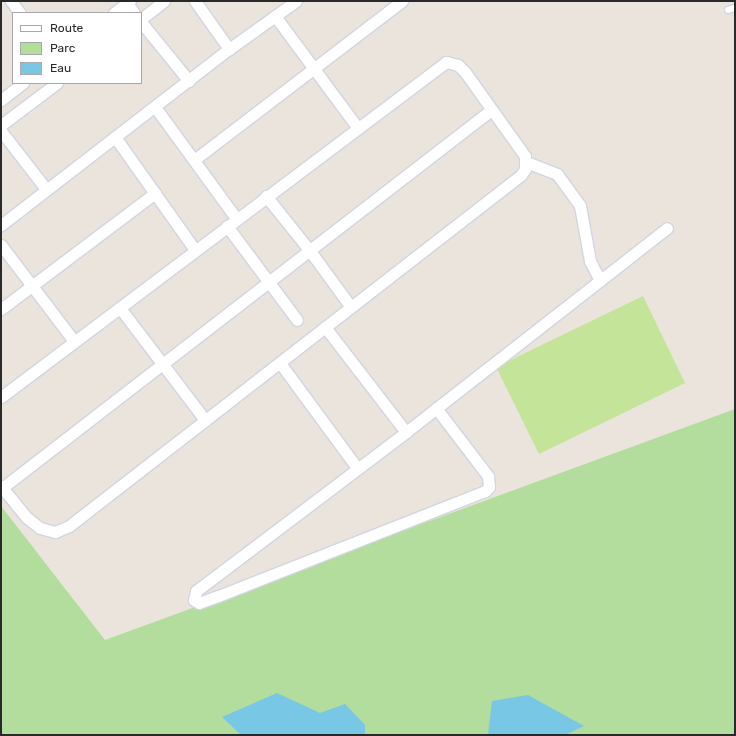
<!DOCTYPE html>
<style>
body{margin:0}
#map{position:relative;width:736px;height:736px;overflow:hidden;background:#ebe4dc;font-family:Rubik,sans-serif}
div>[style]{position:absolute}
.green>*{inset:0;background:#b2dd9d}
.pitch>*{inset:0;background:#c4e499}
.water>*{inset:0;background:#77c7e5}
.roads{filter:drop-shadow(1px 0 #d2d5e1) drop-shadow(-1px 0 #d2d5e1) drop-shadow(0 1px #d2d5e1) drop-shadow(0 -1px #d2d5e1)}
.service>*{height:5.5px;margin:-2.75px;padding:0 2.75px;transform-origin:2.75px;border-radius:2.75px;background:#fff}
.minor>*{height:11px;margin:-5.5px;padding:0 5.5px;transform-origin:5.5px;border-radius:5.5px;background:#fff}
span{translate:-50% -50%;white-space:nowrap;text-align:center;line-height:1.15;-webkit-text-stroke:3px #fff;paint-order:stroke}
.frame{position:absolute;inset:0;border:2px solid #292929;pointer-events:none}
.legend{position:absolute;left:12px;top:12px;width:130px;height:72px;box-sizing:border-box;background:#fff;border:1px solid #a9a9a9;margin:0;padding:5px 7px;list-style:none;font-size:12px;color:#292929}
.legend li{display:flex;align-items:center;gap:8px;height:20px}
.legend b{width:20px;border:1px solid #a9a9a9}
</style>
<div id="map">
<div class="green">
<div style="clip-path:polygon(735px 409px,735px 735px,1px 735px,1px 506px,105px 640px)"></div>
</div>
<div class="pitch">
<div style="clip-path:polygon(643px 296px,685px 383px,539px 454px,496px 367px)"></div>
</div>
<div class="water">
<div style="clip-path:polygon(277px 693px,320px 713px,345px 704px,365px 725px,365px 735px,241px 735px,222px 717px)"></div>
<div style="clip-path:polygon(528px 695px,555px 710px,584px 726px,565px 735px,488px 735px,492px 701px)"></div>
</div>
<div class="roads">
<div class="service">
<div style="left:728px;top:10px;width:7px;rotate:-16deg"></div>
</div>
<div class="minor">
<div style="left:11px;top:1px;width:15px;rotate:53deg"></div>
<div style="left:195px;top:1px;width:59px;rotate:54.7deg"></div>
<div style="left:127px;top:3px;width:12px;rotate:55deg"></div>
<div style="left:114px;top:13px;width:20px;rotate:-37deg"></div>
<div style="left:275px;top:16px;width:138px;rotate:53.5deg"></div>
<div style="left:141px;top:19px;width:29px;rotate:-38deg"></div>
<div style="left:141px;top:22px;width:76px;rotate:50.9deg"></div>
<div style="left:1px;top:100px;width:28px;rotate:-38deg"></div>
<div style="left:155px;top:107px;width:137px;rotate:53.9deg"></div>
<div style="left:1px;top:125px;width:70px;rotate:-36.9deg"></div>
<div style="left:1px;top:131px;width:73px;rotate:52.2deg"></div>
<div style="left:115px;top:137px;width:138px;rotate:54.7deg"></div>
<div style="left:194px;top:160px;width:262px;rotate:-37.4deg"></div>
<div style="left:526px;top:162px;width:33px;rotate:21deg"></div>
<div style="left:557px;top:174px;width:39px;rotate:54deg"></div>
<div style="left:580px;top:206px;width:56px;rotate:79.7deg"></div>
<div style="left:590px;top:261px;width:22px;rotate:63deg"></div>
<div style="left:266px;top:196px;width:70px;rotate:51.3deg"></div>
<div style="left:310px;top:251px;width:69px;rotate:53.8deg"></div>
<div style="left:1px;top:225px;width:288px;rotate:-37.7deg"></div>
<div style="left:229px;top:49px;width:82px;rotate:-35.6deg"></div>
<div style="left:227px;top:226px;width:117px;rotate:53.3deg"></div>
<div style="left:1px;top:245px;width:121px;rotate:52.8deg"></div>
<div style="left:120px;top:308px;width:141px;rotate:52.8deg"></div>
<div style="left:1px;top:309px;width:193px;rotate:-37deg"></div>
<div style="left:325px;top:327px;width:133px;rotate:52.4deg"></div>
<div style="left:280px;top:363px;width:130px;rotate:53.7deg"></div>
<div style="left:1px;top:397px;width:557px;rotate:-36.97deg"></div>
<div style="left:446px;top:62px;width:12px;rotate:14deg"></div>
<div style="left:458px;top:65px;width:10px;rotate:45deg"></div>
<div style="left:465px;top:72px;width:103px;rotate:54.5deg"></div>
<div style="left:525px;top:156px;width:13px;rotate:90deg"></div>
<div style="left:525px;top:169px;width:7px;rotate:124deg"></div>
<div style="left:521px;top:175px;width:572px;rotate:142.17deg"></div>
<div style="left:69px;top:526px;width:15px;rotate:157deg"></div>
<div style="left:55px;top:532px;width:16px;rotate:-165deg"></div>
<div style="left:40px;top:528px;width:16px;rotate:-142deg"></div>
<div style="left:27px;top:518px;width:41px;rotate:-129.1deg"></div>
<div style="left:436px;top:408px;width:86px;rotate:52.6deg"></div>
<div style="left:488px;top:476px;width:11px;rotate:85deg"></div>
<div style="left:489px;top:487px;width:6px;rotate:135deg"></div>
<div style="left:485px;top:491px;width:287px;rotate:158.5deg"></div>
<div style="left:218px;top:596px;width:20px;rotate:160deg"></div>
<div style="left:199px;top:603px;width:6px;rotate:-149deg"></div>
<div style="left:194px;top:600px;width:9px;rotate:-77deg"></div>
<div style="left:196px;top:591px;width:263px;rotate:-37.1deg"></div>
<div style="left:406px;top:432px;width:331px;rotate:-38deg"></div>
<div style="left:2px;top:488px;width:618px;rotate:-37.7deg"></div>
</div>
</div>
<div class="frame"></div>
<ul class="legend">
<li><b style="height:5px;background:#fff"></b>Route</li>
<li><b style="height:11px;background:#b2dd9d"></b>Parc</li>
<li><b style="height:11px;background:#77c7e5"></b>Eau</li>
</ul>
</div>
